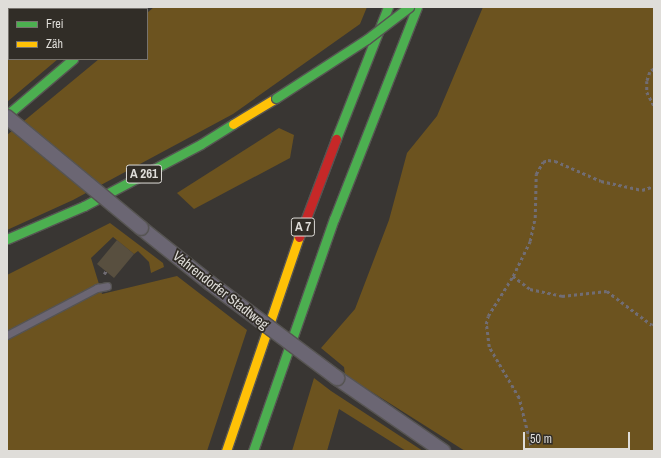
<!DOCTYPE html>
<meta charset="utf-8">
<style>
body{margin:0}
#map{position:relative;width:661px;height:458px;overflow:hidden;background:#393633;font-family:"Archivo Narrow",sans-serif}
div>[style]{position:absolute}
.green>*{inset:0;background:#6c531f}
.building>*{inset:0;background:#584f3f}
.path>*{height:2.5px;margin-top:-1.25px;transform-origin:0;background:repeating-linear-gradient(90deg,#716d74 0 3px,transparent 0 6px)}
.roads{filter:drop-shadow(1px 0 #565452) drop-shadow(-1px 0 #565452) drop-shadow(0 1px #565452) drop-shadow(0 -1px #565452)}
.lane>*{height:7px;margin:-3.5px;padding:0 3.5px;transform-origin:3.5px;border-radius:3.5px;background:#6b6673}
.street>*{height:14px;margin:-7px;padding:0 7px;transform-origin:7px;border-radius:7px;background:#6b6673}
.fast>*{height:9px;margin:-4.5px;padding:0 4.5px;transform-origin:4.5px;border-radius:4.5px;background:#4caf50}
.slow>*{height:9px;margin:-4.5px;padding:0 4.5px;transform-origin:4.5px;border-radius:4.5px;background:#ffc107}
.jam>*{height:9px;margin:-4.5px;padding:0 4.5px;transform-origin:4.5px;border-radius:4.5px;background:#c62828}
.bridges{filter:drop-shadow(1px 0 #565452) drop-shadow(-1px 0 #565452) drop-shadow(0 1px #565452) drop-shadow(0 -1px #565452)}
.street-bridge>*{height:14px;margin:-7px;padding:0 7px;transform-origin:7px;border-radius:7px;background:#6b6673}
.fast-bridge>*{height:9px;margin:-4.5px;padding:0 4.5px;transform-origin:4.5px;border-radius:4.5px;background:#4caf50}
span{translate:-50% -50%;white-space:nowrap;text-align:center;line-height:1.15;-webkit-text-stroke:3.5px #312d27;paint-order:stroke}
.shield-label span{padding:1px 3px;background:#312d27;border:1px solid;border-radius:3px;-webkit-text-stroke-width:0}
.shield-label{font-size:13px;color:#dfddd9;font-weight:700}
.street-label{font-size:14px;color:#dfddd9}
.frame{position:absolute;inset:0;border:8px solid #dfddd9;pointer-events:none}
.legend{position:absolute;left:8px;top:8px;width:140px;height:52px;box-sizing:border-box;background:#312d27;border:1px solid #77736e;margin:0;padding:5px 7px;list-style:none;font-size:12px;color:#dfddd9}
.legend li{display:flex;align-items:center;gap:8px;height:20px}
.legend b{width:20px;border:1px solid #77736e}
.scale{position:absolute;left:523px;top:432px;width:107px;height:18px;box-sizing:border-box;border:2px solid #dfddd9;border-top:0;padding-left:5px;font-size:12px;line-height:14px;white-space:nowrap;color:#dfddd9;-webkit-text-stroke:3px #312d27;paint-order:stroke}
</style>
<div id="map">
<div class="green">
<div style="clip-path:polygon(7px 7px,120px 7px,118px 9px,9px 9px,9px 59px,58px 59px,7px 102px)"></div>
<div style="clip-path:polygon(154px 7px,367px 7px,360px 24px,233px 114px,73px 200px,7px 230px,7px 135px,99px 59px,147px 59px,147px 13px)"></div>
<div style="clip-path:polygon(483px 7px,654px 7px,654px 451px,465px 451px,345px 375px,344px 367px,321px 348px,355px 309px,389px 220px,407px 153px,437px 116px)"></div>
<div style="clip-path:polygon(279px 128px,294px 135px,290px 158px,194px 209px,177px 193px)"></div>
<div style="clip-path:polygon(110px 223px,163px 263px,164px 267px,151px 273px,149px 262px,138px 251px,134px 254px,113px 237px,91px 258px,102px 294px,177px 276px,247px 330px,207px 451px,7px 451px,7px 275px)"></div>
<div style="clip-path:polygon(314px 378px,331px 391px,423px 451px,406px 451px,339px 409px,327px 451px,292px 451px)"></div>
</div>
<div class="building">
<div style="clip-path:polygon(117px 240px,134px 254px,114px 278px,97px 264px)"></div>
</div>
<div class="path">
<div style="left:654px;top:69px;width:5px;rotate:143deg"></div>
<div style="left:650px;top:72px;width:9px;rotate:108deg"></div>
<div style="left:647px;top:81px;width:11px;rotate:90deg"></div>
<div style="left:647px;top:92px;width:16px;rotate:63deg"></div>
<div style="left:104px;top:274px;width:4px;rotate:-56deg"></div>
<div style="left:513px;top:276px;width:21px;rotate:37deg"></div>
<div style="left:530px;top:289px;width:33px;rotate:12deg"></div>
<div style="left:562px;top:296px;width:45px;rotate:-6.3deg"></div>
<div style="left:607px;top:291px;width:56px;rotate:37.1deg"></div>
<div style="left:652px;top:325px;width:2px;rotate:-27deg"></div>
<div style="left:532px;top:451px;width:55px;rotate:-103.8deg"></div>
<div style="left:519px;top:398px;width:59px;rotate:-120.5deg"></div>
<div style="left:489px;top:347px;width:23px;rotate:-97deg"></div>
<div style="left:486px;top:324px;width:8px;rotate:-76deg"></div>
<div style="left:488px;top:316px;width:47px;rotate:-58deg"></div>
<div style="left:513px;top:276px;width:39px;rotate:-64deg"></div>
<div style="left:530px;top:241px;width:24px;rotate:-78deg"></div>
<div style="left:535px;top:218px;width:44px;rotate:-88.7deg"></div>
<div style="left:536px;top:174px;width:14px;rotate:-60deg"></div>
<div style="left:543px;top:162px;width:5px;rotate:-22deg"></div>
<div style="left:548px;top:160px;width:7px;rotate:8deg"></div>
<div style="left:555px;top:161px;width:50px;rotate:23.5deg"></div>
<div style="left:601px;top:181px;width:42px;rotate:12.4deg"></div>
<div style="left:642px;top:190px;width:13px;rotate:-18deg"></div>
</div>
<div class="roads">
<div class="lane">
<div style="left:7px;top:335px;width:102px;rotate:-27.6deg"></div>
<div style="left:97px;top:288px;width:10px;rotate:-11deg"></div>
</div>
<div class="street">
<div style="left:141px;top:228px;width:88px;rotate:38.6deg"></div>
<div style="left:337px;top:378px;width:129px;rotate:34.6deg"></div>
</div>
<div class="fast">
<div style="left:7px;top:115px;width:87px;rotate:-40.3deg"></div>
<div style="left:336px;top:139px;width:142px;rotate:-68.5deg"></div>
<div style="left:7px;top:239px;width:84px;rotate:-23.2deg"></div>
<div style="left:84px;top:206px;width:132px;rotate:-27.9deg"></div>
<div style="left:201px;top:144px;width:38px;rotate:-32deg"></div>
<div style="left:253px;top:451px;width:246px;rotate:-70.8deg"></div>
<div style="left:334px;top:219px;width:228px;rotate:-68.6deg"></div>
</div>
<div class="slow">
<div style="left:233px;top:124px;width:50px;rotate:-31.2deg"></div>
<div style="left:226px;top:451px;width:226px;rotate:-71.2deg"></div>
</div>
<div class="jam">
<div style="left:128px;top:9px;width:3px;rotate:-45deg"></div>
<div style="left:299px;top:237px;width:105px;rotate:-69.3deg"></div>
</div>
</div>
<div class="bridges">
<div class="street-bridge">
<div style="left:7px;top:117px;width:174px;rotate:39.6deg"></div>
<div style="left:210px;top:283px;width:159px;rotate:36.8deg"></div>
</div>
<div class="fast-bridge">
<div style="left:276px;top:98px;width:108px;rotate:-33deg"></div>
<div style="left:367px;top:39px;width:53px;rotate:-37.3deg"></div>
</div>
</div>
<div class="shield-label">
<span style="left:144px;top:174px">A 261</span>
<span style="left:303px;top:227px">A 7</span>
</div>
<div class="street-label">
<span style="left:221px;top:290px;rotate:38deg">Vahrendorfer Stadtweg</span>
</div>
<div class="frame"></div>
<ul class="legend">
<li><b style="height:5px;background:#4caf50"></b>Frei</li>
<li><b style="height:5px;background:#ffc107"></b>Zäh</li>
</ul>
<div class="scale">50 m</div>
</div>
